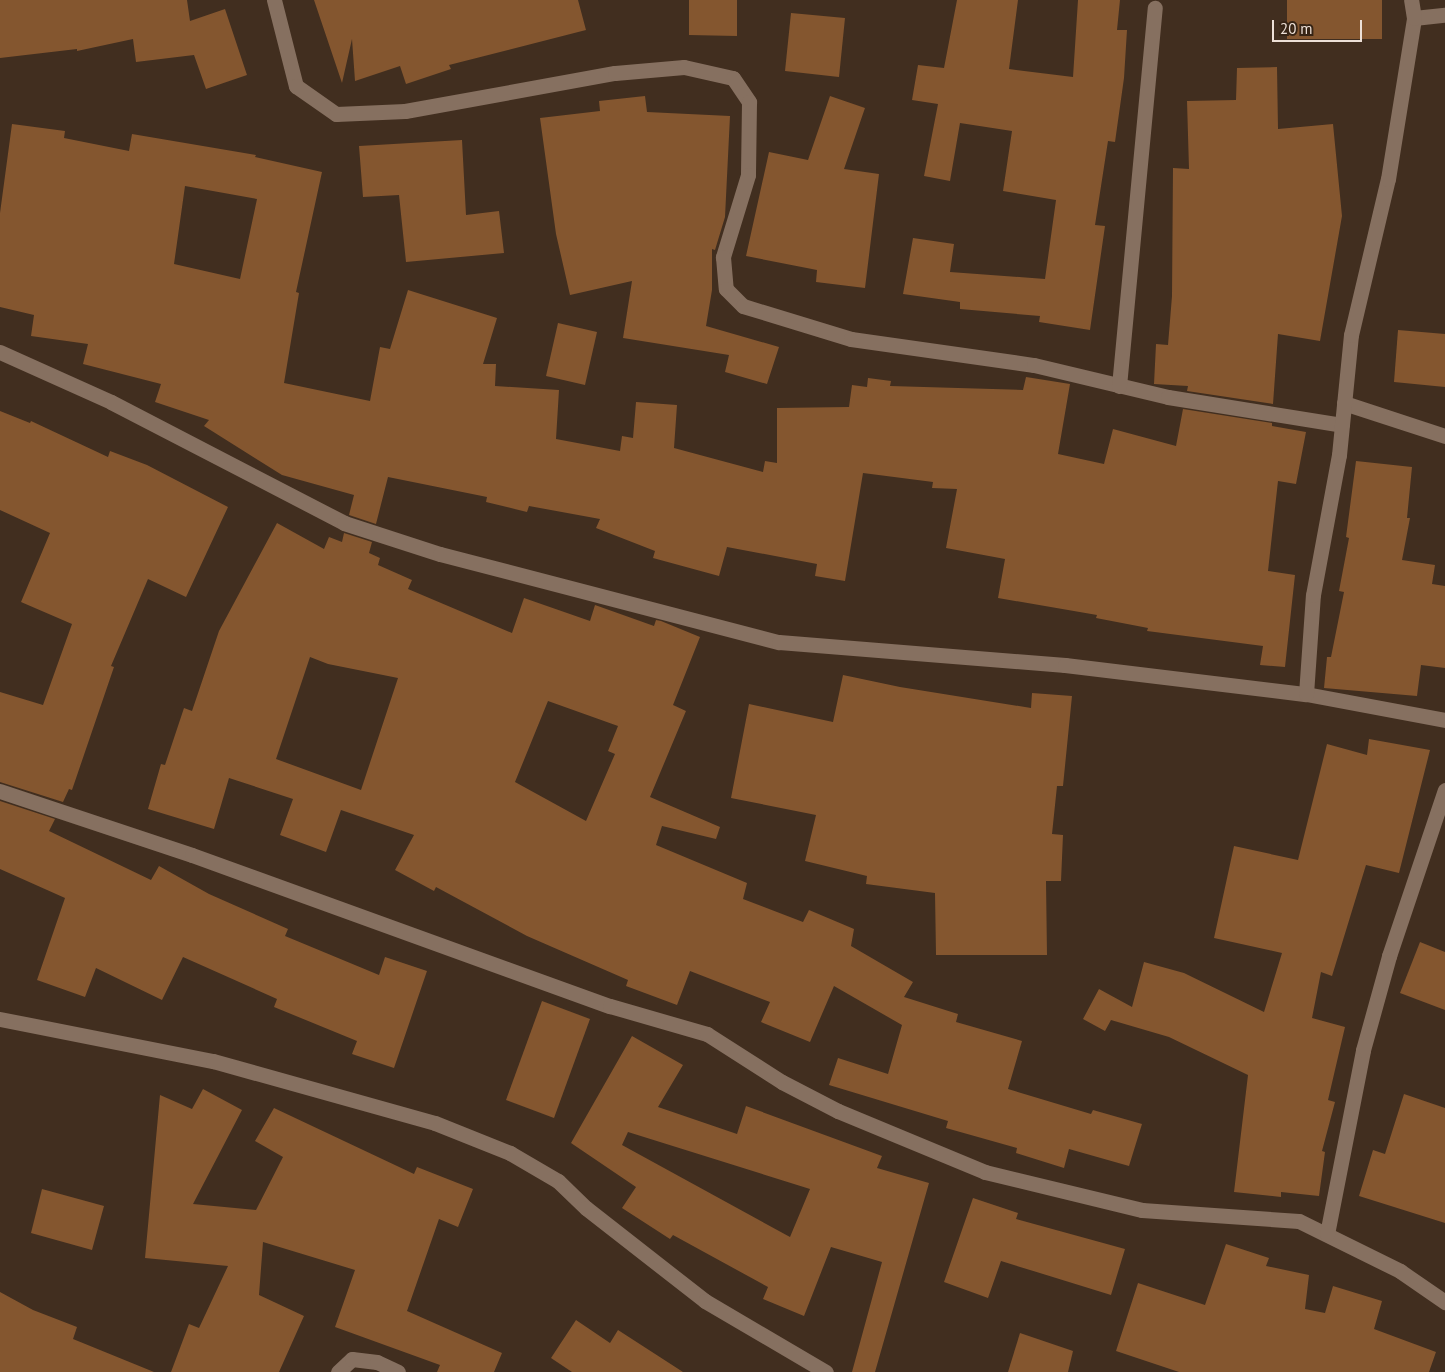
<!DOCTYPE html>
<style>
body{margin:0}
#map{position:relative;width:1445px;height:1372px;overflow:hidden;background:#412e1f;font-family:"PT Sans",sans-serif}
div>[style]{position:absolute}
.building>*{inset:0;background:#84562f}
.street>*{height:15px;margin:-7.5px;padding:0 7.5px;transform-origin:7.5px;border-radius:7.5px;background:#867060}
span{translate:-50% -50%;white-space:nowrap;text-align:center;line-height:1.15;-webkit-text-stroke:5px #362415;paint-order:stroke}
.scale{position:absolute;left:1272px;top:20px;width:90px;height:22px;box-sizing:border-box;border:2px solid #ede0d7;border-top:0;padding-left:6px;font-size:15px;line-height:18px;white-space:nowrap;color:#ede0d7;-webkit-text-stroke:4px #362415;paint-order:stroke}
</style>
<div id="map">
<div class="building">
<div style="clip-path:polygon(0 0,187px 0,190px 21px,225px 9px,247px 75px,206px 89px,194px 55px,136px 62px,133px 39px,77px 51px,77px 49px,0 58px)"></div>
<div style="clip-path:polygon(314px 0,578px 0,586px 30px,449px 65px,451px 69px,406px 84px,400px 66px,355px 81px,352px 39px,342px 83px)"></div>
<div style="clip-path:polygon(689px 0,737px 0,737px 36px,689px 35px)"></div>
<div style="clip-path:polygon(957px 0,1018px 0,1009px 69px,1073px 77px,1078px 0,1120px 0,1117px 30px,1127px 30px,1124px 78px,1115px 142px,1108px 141px,1095px 225px,1105px 226px,1090px 330px,1039px 322px,1040px 316px,960px 309px,960px 302px,903px 294px,913px 238px,954px 244px,950px 272px,1045px 279px,1056px 200px,1003px 191px,1012px 131px,960px 123px,950px 181px,924px 176px,938px 104px,912px 100px,918px 65px,944px 68px)"></div>
<div style="clip-path:polygon(1287px 0,1382px 0,1382px 39px,1287px 39px)"></div>
<div style="clip-path:polygon(791px 13px,845px 18px,839px 77px,785px 71px)"></div>
<div style="clip-path:polygon(1277px 67px,1278px 129px,1333px 124px,1342px 216px,1320px 341px,1278px 334px,1273px 404px,1187px 391px,1188px 386px,1154px 384px,1156px 344px,1168px 345px,1172px 296px,1173px 168px,1189px 169px,1187px 101px,1236px 100px,1237px 68px)"></div>
<div style="clip-path:polygon(645px 96px,647px 112px,730px 116px,725px 217px,715px 250px,712px 249px,712px 290px,706px 326px,779px 347px,767px 384px,725px 372px,729px 355px,623px 338px,632px 281px,570px 295px,556px 234px,540px 118px,600px 111px,599px 101px)"></div>
<div style="clip-path:polygon(830px 96px,865px 108px,844px 169px,879px 174px,865px 288px,816px 282px,817px 270px,746px 256px,769px 152px,808px 160px)"></div>
<div style="clip-path:polygon(evenodd,12px 124px,65px 131px,64px 138px,129px 151px,132px 134px,256px 155px,255px 157px,322px 172px,296px 292px,299px 293px,284px 383px,370px 401px,380px 347px,390px 349px,408px 290px,497px 318px,483px 364px,496px 364px,495px 386px,559px 390px,556px 439px,620px 451px,622px 436px,633px 438px,636px 402px,677px 405px,674px 448px,763px 472px,765px 461px,777px 463px,777px 408px,849px 407px,852px 385px,867px 387px,868px 378px,891px 381px,890px 386px,1023px 390px,1026px 377px,1070px 384px,1058px 454px,1104px 464px,1113px 429px,1176px 446px,1183px 409px,1272px 423px,1272px 426px,1306px 432px,1296px 484px,1278px 481px,1268px 571px,1295px 575px,1285px 667px,1260px 665px,1263px 646px,1147px 631px,1148px 628px,1096px 618px,1097px 615px,998px 598px,1005px 559px,946px 548px,957px 489px,932px 488px,933px 482px,863px 473px,845px 581px,815px 576px,817px 564px,727px 547px,719px 576px,653px 558px,655px 551px,596px 528px,600px 519px,529px 506px,527px 512px,486px 502px,487px 497px,388px 477px,376px 524px,349px 515px,354px 495px,282px 475px,204px 426px,209px 420px,155px 402px,161px 384px,83px 364px,88px 344px,31px 336px,34px 315px,0 307px,0 213px,12px 124px,185px 186px,257px 199px,240px 279px,174px 264px,185px 186px)"></div>
<div style="clip-path:polygon(462px 140px,466px 215px,499px 211px,504px 253px,406px 262px,399px 195px,363px 197px,359px 146px)"></div>
<div style="clip-path:polygon(558px 323px,597px 332px,585px 385px,546px 376px)"></div>
<div style="clip-path:polygon(1398px 330px,1445px 334px,1445px 387px,1394px 382px)"></div>
<div style="clip-path:polygon(0 411px,30px 423px,31px 421px,108px 457px,110px 451px,147px 465px,228px 507px,186px 597px,148px 579px,111px 666px,114px 667px,72px 790px,69px 789px,63px 802px,0 782px,0 692px,43px 705px,72px 624px,21px 602px,50px 533px,0 510px)"></div>
<div style="clip-path:polygon(1356px 461px,1412px 467px,1407px 518px,1410px 518px,1402px 560px,1435px 565px,1432px 584px,1445px 586px,1445px 668px,1421px 665px,1417px 696px,1324px 688px,1327px 657px,1331px 657px,1344px 592px,1339px 591px,1349px 538px,1346px 537px)"></div>
<div style="clip-path:polygon(evenodd,277px 523px,324px 549px,329px 537px,342px 542px,344px 533px,372px 542px,369px 553px,380px 558px,378px 565px,412px 580px,408px 589px,512px 633px,524px 598px,590px 621px,595px 605px,654px 626px,656px 620px,661px 621px,700px 637px,673px 705px,686px 711px,650px 797px,720px 827px,716px 839px,662px 826px,656px 845px,747px 883px,743px 899px,803px 922px,809px 910px,854px 929px,851px 946px,913px 982px,904px 997px,958px 1014px,956px 1022px,1022px 1041px,1008px 1089px,1091px 1114px,1093px 1110px,1142px 1124px,1129px 1166px,1069px 1149px,1064px 1168px,1016px 1153px,1017px 1148px,946px 1128px,948px 1121px,829px 1085px,838px 1058px,888px 1074px,902px 1025px,834px 986px,810px 1042px,761px 1022px,770px 1002px,690px 971px,677px 1005px,626px 986px,628px 980px,527px 936px,436px 887px,434px 891px,395px 870px,414px 835px,341px 810px,326px 852px,280px 835px,293px 799px,229px 778px,214px 829px,148px 809px,161px 764px,165px 765px,184px 708px,192px 711px,219px 631px,277px 523px,310px 657px,328px 664px,398px 678px,361px 790px,276px 759px,310px 657px,277px 523px,548px 701px,618px 726px,608px 751px,615px 754px,586px 821px,515px 782px,548px 701px)"></div>
<div style="clip-path:polygon(843px 675px,900px 687px,1031px 708px,1032px 693px,1072px 696px,1063px 786px,1057px 786px,1052px 834px,1063px 835px,1061px 881px,1046px 881px,1047px 955px,936px 955px,935px 893px,866px 884px,867px 876px,805px 861px,816px 815px,731px 798px,749px 704px,833px 722px)"></div>
<div style="clip-path:polygon(1369px 739px,1430px 750px,1399px 873px,1366px 865px,1332px 976px,1321px 972px,1312px 1018px,1345px 1027px,1328px 1100px,1335px 1102px,1322px 1151px,1325px 1152px,1319px 1196px,1281px 1192px,1281px 1197px,1234px 1192px,1248px 1075px,1169px 1037px,1111px 1020px,1105px 1031px,1083px 1019px,1099px 989px,1132px 1007px,1144px 962px,1184px 973px,1264px 1012px,1282px 953px,1214px 938px,1234px 846px,1298px 860px,1327px 744px,1367px 755px)"></div>
<div style="clip-path:polygon(0 801px,55px 819px,49px 831px,151px 880px,159px 866px,209px 894px,288px 929px,285px 936px,379px 975px,385px 957px,427px 971px,394px 1068px,352px 1054px,357px 1041px,274px 1007px,277px 999px,183px 957px,162px 1000px,96px 968px,85px 997px,37px 980px,65px 898px,0 869px)"></div>
<div style="clip-path:polygon(1420px 942px,1445px 952px,1445px 1010px,1400px 993px)"></div>
<div style="clip-path:polygon(542px 1001px,590px 1019px,554px 1118px,506px 1100px)"></div>
<div style="clip-path:polygon(evenodd,632px 1036px,683px 1065px,658px 1107px,737px 1134px,746px 1106px,882px 1156px,877px 1168px,929px 1183px,875px 1372px,852px 1372px,882px 1262px,831px 1247px,804px 1316px,763px 1299px,768px 1287px,673px 1235px,670px 1239px,622px 1208px,636px 1187px,571px 1143px,632px 1036px,628px 1132px,810px 1189px,790px 1237px,622px 1145px,628px 1132px)"></div>
<div style="clip-path:polygon(203px 1089px,242px 1110px,193px 1204px,256px 1210px,283px 1157px,255px 1141px,274px 1108px,414px 1174px,417px 1167px,473px 1189px,458px 1227px,439px 1219px,407px 1311px,502px 1353px,494px 1372px,437px 1372px,440px 1365px,335px 1327px,355px 1270px,263px 1242px,259px 1295px,304px 1316px,279px 1372px,171px 1372px,189px 1324px,199px 1328px,228px 1266px,145px 1258px,160px 1095px,192px 1109px)"></div>
<div style="clip-path:polygon(1404px 1094px,1445px 1108px,1445px 1223px,1359px 1196px,1373px 1150px,1385px 1154px)"></div>
<div style="clip-path:polygon(42px 1189px,104px 1206px,92px 1250px,31px 1233px)"></div>
<div style="clip-path:polygon(973px 1198px,1018px 1213px,1016px 1219px,1125px 1249px,1111px 1295px,1001px 1261px,988px 1298px,944px 1282px)"></div>
<div style="clip-path:polygon(1226px 1244px,1269px 1258px,1266px 1266px,1309px 1275px,1305px 1309px,1325px 1313px,1333px 1286px,1382px 1301px,1374px 1329px,1436px 1352px,1429px 1372px,1179px 1372px,1116px 1351px,1138px 1283px,1205px 1305px)"></div>
<div style="clip-path:polygon(0 1292px,33px 1310px,77px 1327px,73px 1339px,154px 1372px,0 1372px)"></div>
<div style="clip-path:polygon(576px 1320px,610px 1343px,618px 1330px,683px 1372px,572px 1372px,551px 1358px)"></div>
<div style="clip-path:polygon(1020px 1333px,1073px 1351px,1068px 1372px,1008px 1372px)"></div>
</div>
<div class="street">
<div style="left:274px;top:0;width:89px;rotate:75.7deg"></div>
<div style="left:296px;top:86px;width:49px;rotate:35deg"></div>
<div style="left:336px;top:114px;width:69px;rotate:-2.5deg"></div>
<div style="left:405px;top:111px;width:213px;rotate:-10.3deg"></div>
<div style="left:615px;top:73px;width:69px;rotate:-5deg"></div>
<div style="left:684px;top:67px;width:50px;rotate:12.7deg"></div>
<div style="left:733px;top:78px;width:29px;rotate:56deg"></div>
<div style="left:749px;top:102px;width:73px;rotate:90.8deg"></div>
<div style="left:748px;top:175px;width:86px;rotate:107deg"></div>
<div style="left:723px;top:257px;width:32px;rotate:85deg"></div>
<div style="left:726px;top:289px;width:24px;rotate:45deg"></div>
<div style="left:743px;top:306px;width:113px;rotate:17deg"></div>
<div style="left:851px;top:339px;width:185px;rotate:8.1deg"></div>
<div style="left:1034px;top:365px;width:138px;rotate:13.4deg"></div>
<div style="left:1168px;top:397px;width:176px;rotate:9.1deg"></div>
<div style="left:1414px;top:18px;width:31px;rotate:-6deg"></div>
<div style="left:0;top:352px;width:122px;rotate:24.2deg"></div>
<div style="left:111px;top:402px;width:263px;rotate:27.4deg"></div>
<div style="left:344px;top:523px;width:101px;rotate:17.9deg"></div>
<div style="left:440px;top:554px;width:350px;rotate:14.6deg"></div>
<div style="left:779px;top:642px;width:287px;rotate:4.6deg"></div>
<div style="left:1065px;top:665px;width:243px;rotate:6.9deg"></div>
<div style="left:1306px;top:694px;width:141px;rotate:10.6deg"></div>
<div style="left:1119px;top:386px;width:380px;rotate:-84.6deg"></div>
<div style="left:1344px;top:403px;width:106px;rotate:18.1deg"></div>
<div style="left:1306px;top:694px;width:99px;rotate:-86deg"></div>
<div style="left:1313px;top:595px;width:142px;rotate:-79.5deg"></div>
<div style="left:1339px;top:455px;width:121px;rotate:-84.3deg"></div>
<div style="left:1351px;top:335px;width:160px;rotate:-76.7deg"></div>
<div style="left:1388px;top:179px;width:163px;rotate:-80.8deg"></div>
<div style="left:1414px;top:18px;width:18px;rotate:-99deg"></div>
<div style="left:0;top:791px;width:202px;rotate:18.4deg"></div>
<div style="left:192px;top:855px;width:444px;rotate:19.9deg"></div>
<div style="left:610px;top:1006px;width:101px;rotate:16.1deg"></div>
<div style="left:707px;top:1034px;width:89px;rotate:32.6deg"></div>
<div style="left:782px;top:1082px;width:63px;rotate:27.4deg"></div>
<div style="left:838px;top:1111px;width:159px;rotate:22.5deg"></div>
<div style="left:985px;top:1172px;width:162px;rotate:13.6deg"></div>
<div style="left:1142px;top:1210px;width:157px;rotate:4deg"></div>
<div style="left:1299px;top:1221px;width:113px;rotate:26.3deg"></div>
<div style="left:1400px;top:1271px;width:55px;rotate:34.6deg"></div>
<div style="left:0;top:1019px;width:217px;rotate:11.2deg"></div>
<div style="left:213px;top:1061px;width:230px;rotate:15.6deg"></div>
<div style="left:435px;top:1123px;width:81px;rotate:21.8deg"></div>
<div style="left:510px;top:1153px;width:56px;rotate:30.3deg"></div>
<div style="left:558px;top:1181px;width:39px;rotate:44deg"></div>
<div style="left:586px;top:1208px;width:151px;rotate:38deg"></div>
<div style="left:705px;top:1301px;width:140px;rotate:30.4deg"></div>
<div style="left:1327px;top:1234px;width:187px;rotate:-78.9deg"></div>
<div style="left:1363px;top:1050px;width:98px;rotate:-74.5deg"></div>
<div style="left:1389px;top:956px;width:175px;rotate:-71.4deg"></div>
<div style="left:338px;top:1372px;width:19px;rotate:-43deg"></div>
<div style="left:352px;top:1359px;width:25px;rotate:7deg"></div>
<div style="left:377px;top:1362px;width:23px;rotate:25deg"></div>
</div>
<div class="scale">20 m</div>
</div>
